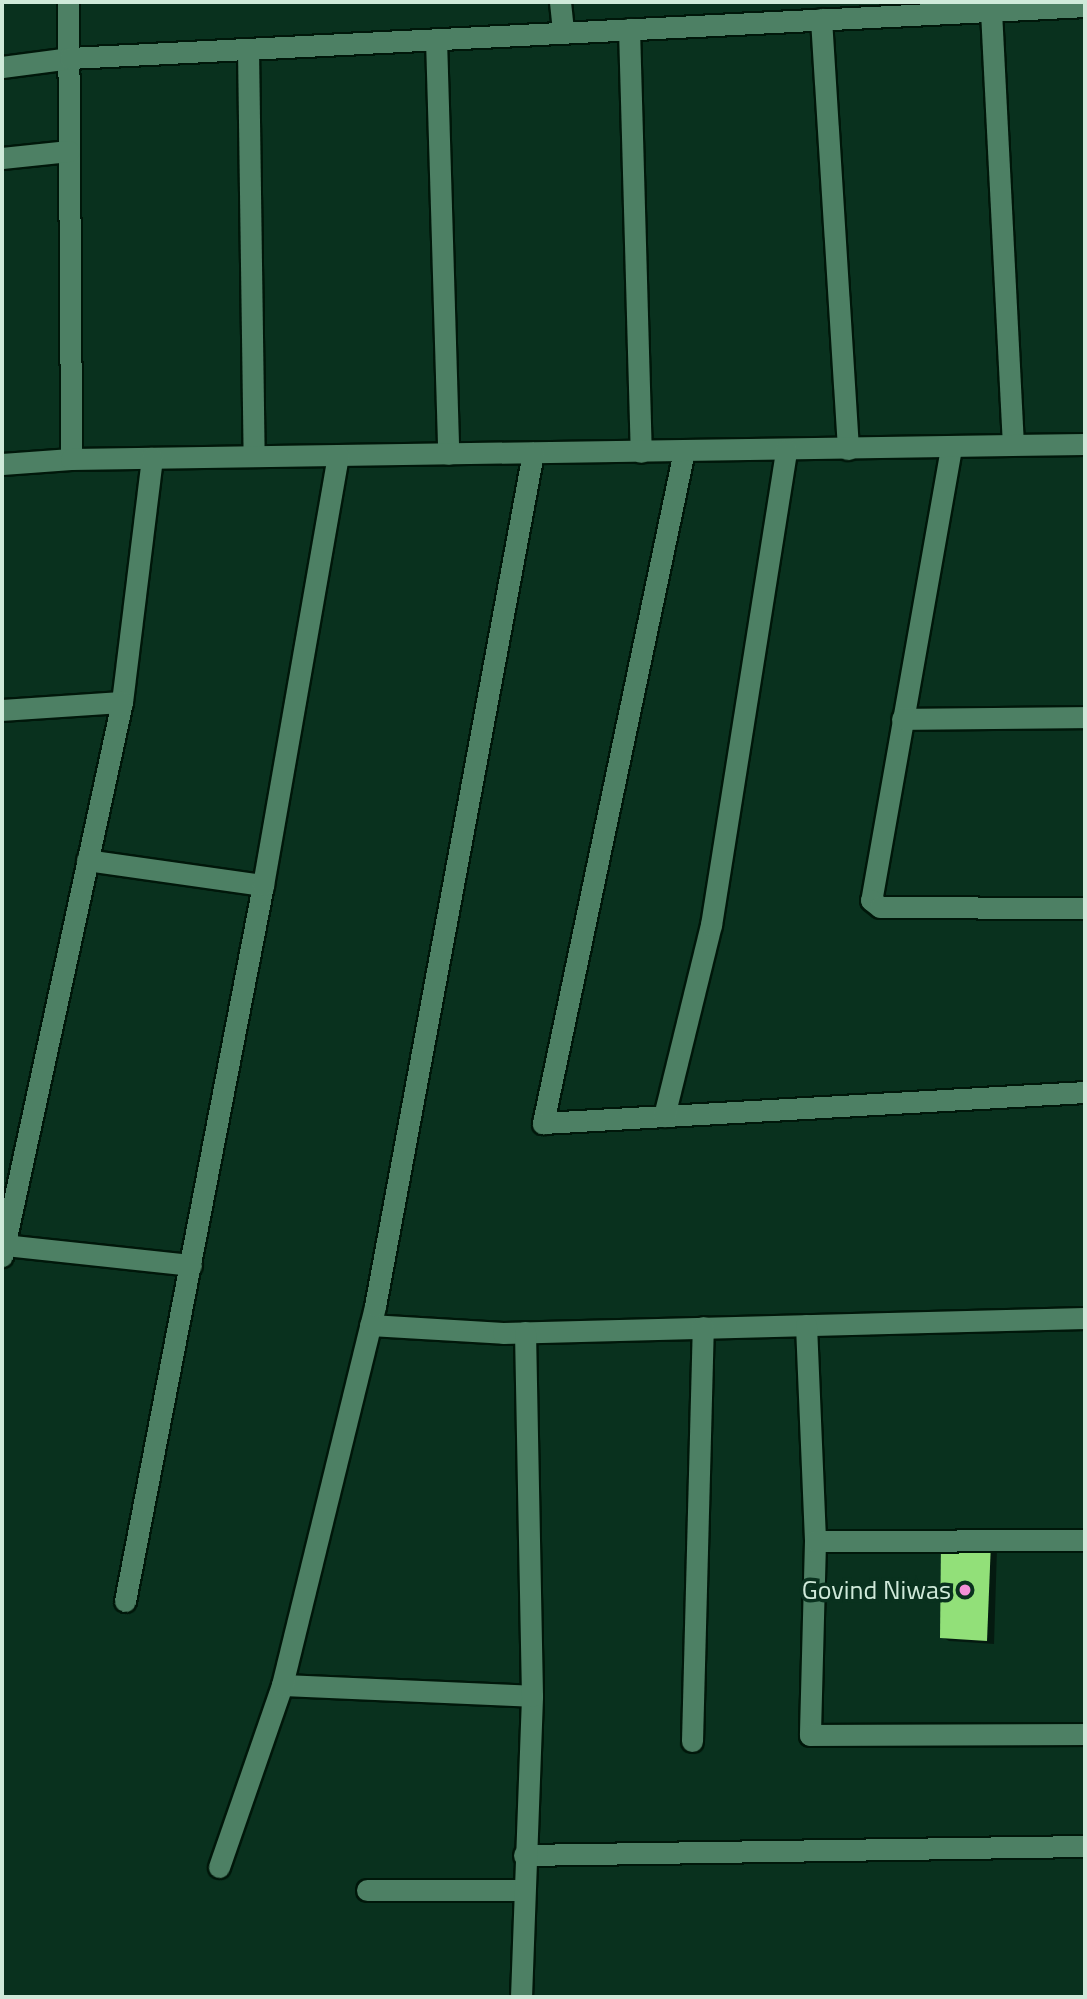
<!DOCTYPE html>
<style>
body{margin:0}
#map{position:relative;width:1087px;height:1999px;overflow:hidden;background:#09311e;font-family:"Titillium Web",sans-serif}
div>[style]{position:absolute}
.shadow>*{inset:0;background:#0007}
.building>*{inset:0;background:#92e079}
.roads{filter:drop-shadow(2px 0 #00170a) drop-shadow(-2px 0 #00170a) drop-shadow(0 2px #00170a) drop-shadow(0 -2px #00170a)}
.street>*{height:21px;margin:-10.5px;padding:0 10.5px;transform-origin:10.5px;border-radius:10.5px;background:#4d8064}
.dots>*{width:19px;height:19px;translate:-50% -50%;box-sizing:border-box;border:4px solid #09311e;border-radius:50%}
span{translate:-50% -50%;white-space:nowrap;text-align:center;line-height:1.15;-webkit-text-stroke:7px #09311e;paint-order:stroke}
.poi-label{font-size:26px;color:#cfe9d9}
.right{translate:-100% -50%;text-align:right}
.frame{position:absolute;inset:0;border:4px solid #cfe9d9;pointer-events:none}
</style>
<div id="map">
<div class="shadow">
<div style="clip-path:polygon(990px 1544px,997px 1548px,994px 1644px,949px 1641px,942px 1637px)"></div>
</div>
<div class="building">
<div style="clip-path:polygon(991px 1542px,987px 1641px,940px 1638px,941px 1543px)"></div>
</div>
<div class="roads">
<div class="street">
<div style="left:68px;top:2px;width:457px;rotate:89.6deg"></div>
<div style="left:560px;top:2px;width:30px;rotate:84deg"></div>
<div style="left:991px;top:11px;width:434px;rotate:87.1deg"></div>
<div style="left:821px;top:19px;width:431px;rotate:86.4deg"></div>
<div style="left:629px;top:29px;width:423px;rotate:88.4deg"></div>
<div style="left:436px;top:39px;width:415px;rotate:88.3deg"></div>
<div style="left:248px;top:49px;width:407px;rotate:89.2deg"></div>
<div style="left:2px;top:67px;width:69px;rotate:-7.5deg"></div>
<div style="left:70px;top:58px;width:1016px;rotate:-2.93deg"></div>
<div style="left:2px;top:158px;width:67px;rotate:-6deg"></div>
<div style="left:951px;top:448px;width:459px;rotate:100deg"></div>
<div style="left:871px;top:900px;width:11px;rotate:38deg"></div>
<div style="left:880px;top:907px;width:205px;rotate:0.3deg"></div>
<div style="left:684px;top:451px;width:687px;rotate:101.85deg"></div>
<div style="left:543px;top:1123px;width:543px;rotate:-3.27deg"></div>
<div style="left:2px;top:464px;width:69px;rotate:-4.1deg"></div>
<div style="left:71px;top:459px;width:1014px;rotate:-0.85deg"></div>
<div style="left:2px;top:710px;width:120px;rotate:-3.8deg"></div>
<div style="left:122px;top:702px;width:246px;rotate:-83deg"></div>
<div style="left:902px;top:719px;width:183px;rotate:-0.6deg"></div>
<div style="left:87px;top:860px;width:178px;rotate:8.1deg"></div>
<div style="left:664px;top:1116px;width:197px;rotate:-76.2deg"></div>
<div style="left:711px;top:925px;width:481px;rotate:-81deg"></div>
<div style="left:4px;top:1245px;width:188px;rotate:6.1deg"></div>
<div style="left:2px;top:1256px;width:567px;rotate:-77.78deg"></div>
<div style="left:370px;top:1325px;width:133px;rotate:3.4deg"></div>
<div style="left:503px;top:1333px;width:582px;rotate:-1.48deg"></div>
<div style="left:806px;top:1325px;width:216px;rotate:87.6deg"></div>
<div style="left:815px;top:1541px;width:194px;rotate:91.5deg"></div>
<div style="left:810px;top:1735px;width:275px;rotate:-0.2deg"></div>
<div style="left:815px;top:1541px;width:270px;rotate:-0.2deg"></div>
<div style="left:125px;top:1601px;width:729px;rotate:-79.09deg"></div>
<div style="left:263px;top:885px;width:436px;rotate:-80.1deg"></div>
<div style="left:282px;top:1685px;width:250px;rotate:2.5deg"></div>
<div style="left:692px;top:1741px;width:414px;rotate:-88.5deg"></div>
<div style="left:524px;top:1855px;width:561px;rotate:-0.92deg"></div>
<div style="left:219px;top:1867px;width:193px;rotate:-70.9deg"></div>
<div style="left:282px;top:1685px;width:390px;rotate:-76.2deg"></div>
<div style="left:375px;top:1306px;width:868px;rotate:-79.51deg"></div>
<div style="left:367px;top:1890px;width:155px"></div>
<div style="left:521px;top:1997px;width:301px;rotate:-87.9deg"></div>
<div style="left:532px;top:1696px;width:364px;rotate:-91.1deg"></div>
</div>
</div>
<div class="dots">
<div style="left:965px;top:1590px;background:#f291d6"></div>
</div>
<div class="poi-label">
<span class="right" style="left:951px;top:1590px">Govind Niwas</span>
</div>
<div class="frame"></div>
</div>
